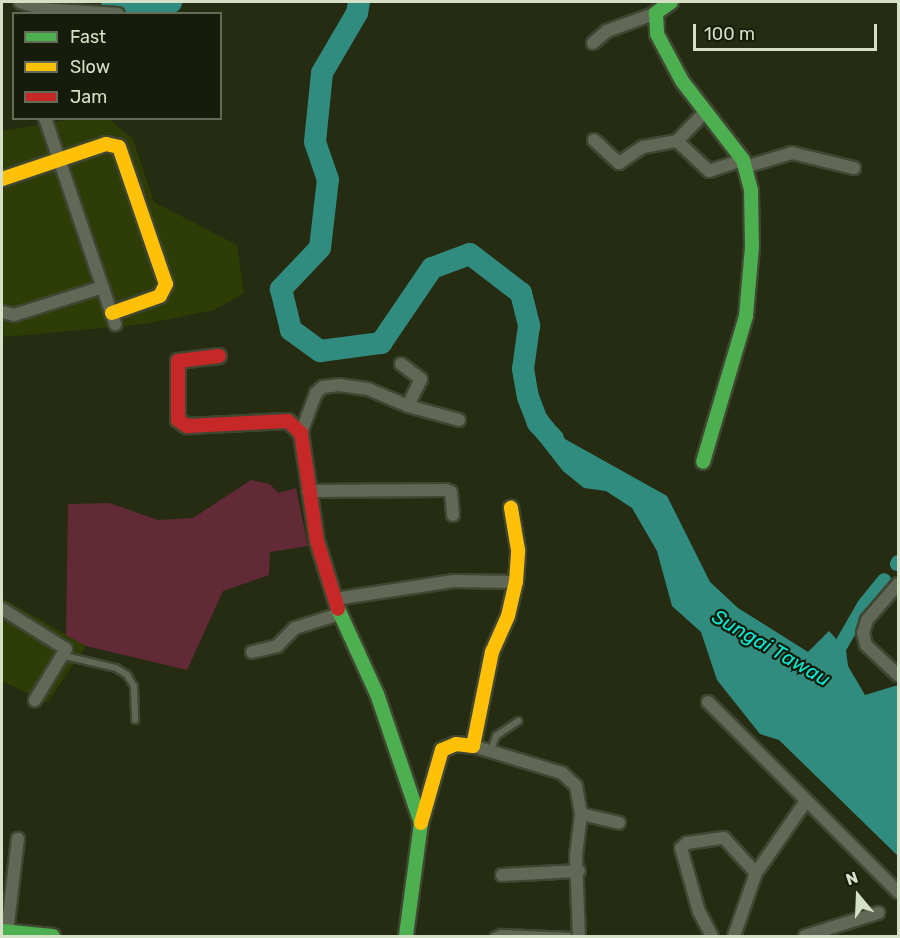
<!DOCTYPE html>
<style>
body{margin:0}
#map{position:relative;width:900px;height:938px;overflow:hidden;background:#252c12;font-family:Rubik,sans-serif}
div>[style]{position:absolute}
.built>*{inset:0;background:#2e3c06}
.green>*{inset:0;background:#622936}
.water>*{inset:0;background:#318c80}
.canal>*{height:14px;margin:-7px;padding:0 7px;transform-origin:7px;border-radius:7px;background:#318c80}
.river>*{height:22px;margin:-11px;padding:0 11px;transform-origin:11px;border-radius:11px;background:#318c80}
.roads{filter:drop-shadow(2px 0 #3f4632) drop-shadow(-2px 0 #3f4632) drop-shadow(0 2px #3f4632) drop-shadow(0 -2px #3f4632)}
.lane>*{height:6px;margin:-3px;padding:0 3px;transform-origin:3px;border-radius:3px;background:#616856}
.street>*{height:12px;margin:-6px;padding:0 6px;transform-origin:6px;border-radius:6px;background:#616856}
.fast>*{height:14px;margin:-7px;padding:0 7px;transform-origin:7px;border-radius:7px;background:#4caf50}
.slow>*{height:14px;margin:-7px;padding:0 7px;transform-origin:7px;border-radius:7px;background:#ffc107}
.jam>*{height:14px;margin:-7px;padding:0 7px;transform-origin:7px;border-radius:7px;background:#c62828}
span{translate:-50% -50%;white-space:nowrap;text-align:center;line-height:1.15;-webkit-text-stroke:4.5px #161c09;paint-order:stroke}
.water-label{font-size:20px;color:#07e8d5;font-style:italic}
.frame{position:absolute;inset:0;border:3px solid #d6e0c6;pointer-events:none}
.legend{position:absolute;left:12px;top:12px;width:210px;height:108px;box-sizing:border-box;background:#161c09;border:2px solid #636a55;margin:0;padding:8px 10px;list-style:none;font-size:18px;color:#d6e0c6}
.legend li{display:flex;align-items:center;gap:12px;height:30px}
.legend b{width:30px;border:2px solid #636a55}
.north{position:absolute;left:828px;top:866px;width:60px;height:60px;-webkit-text-stroke:4px #161c09;paint-order:stroke;rotate:341deg;font-size:16px;font-weight:700;line-height:24px;text-align:center;color:#d6e0c6}
.north::after{content:'';display:block;margin:auto;width:21px;height:27px;background:#d6e0c6;clip-path:polygon(50% 0,100% 100%,50% 72%,0 100%)}
.scale{position:absolute;left:693px;top:24px;width:184px;height:27px;box-sizing:border-box;border:3px solid #d6e0c6;border-top:0;padding-left:8px;font-size:18px;line-height:21px;white-space:nowrap;color:#d6e0c6;-webkit-text-stroke:4px #161c09;paint-order:stroke}
</style>
<div id="map">
<div class="built">
<div style="clip-path:polygon(73px 119px,109px 119px,133px 139px,154px 202px,237px 245px,244px 293px,214px 310px,145px 324px,5px 337px,2px 332px,2px 131px)"></div>
<div style="clip-path:polygon(2px 598px,86px 646px,47px 703px,2px 681px)"></div>
</div>
<div class="green">
<div style="clip-path:polygon(251px 480px,270px 484px,278px 493px,296px 488px,308px 546px,270px 552px,269px 575px,223px 591px,187px 670px,86px 646px,66px 635px,68px 504px,109px 503px,158px 520px,193px 518px)"></div>
</div>
<div class="water">
<div style="clip-path:polygon(541px 407px,565px 439px,667px 496px,710px 582px,738px 608px,808px 652px,829px 631px,846px 650px,848px 666px,865px 695px,898px 685px,898px 856px,779px 740px,760px 734px,717px 680px,701px 632px,672px 606px,657px 551px,632px 508px,606px 491px,584px 488px,563px 471px,527px 425px)"></div>
</div>
<div class="canal">
<div style="left:897px;top:564px;width:2px;rotate:-63deg"></div>
<div style="left:833px;top:659px;width:62px;rotate:-60.1deg"></div>
<div style="left:864px;top:605px;width:32px;rotate:-51deg"></div>
</div>
<div class="river">
<div style="left:112px;top:2px;width:19px;rotate:25deg"></div>
<div style="left:129px;top:10px;width:43px;rotate:-10.8deg"></div>
<div style="left:359px;top:2px;width:11px;rotate:100deg"></div>
<div style="left:357px;top:13px;width:69px;rotate:120.3deg"></div>
<div style="left:322px;top:73px;width:69px;rotate:95.8deg"></div>
<div style="left:315px;top:142px;width:39px;rotate:71deg"></div>
<div style="left:328px;top:179px;width:69px;rotate:96.6deg"></div>
<div style="left:320px;top:248px;width:57px;rotate:133.6deg"></div>
<div style="left:281px;top:289px;width:42px;rotate:76.3deg"></div>
<div style="left:291px;top:330px;width:36px;rotate:36deg"></div>
<div style="left:320px;top:351px;width:62px;rotate:-7.5deg"></div>
<div style="left:381px;top:343px;width:91px;rotate:-55.8deg"></div>
<div style="left:432px;top:268px;width:40px;rotate:-20.2deg"></div>
<div style="left:470px;top:254px;width:64px;rotate:37.4deg"></div>
<div style="left:521px;top:293px;width:34px;rotate:76deg"></div>
<div style="left:529px;top:326px;width:43px;rotate:97.9deg"></div>
<div style="left:523px;top:369px;width:28px;rotate:80deg"></div>
<div style="left:528px;top:397px;width:28px;rotate:69deg"></div>
<div style="left:538px;top:423px;width:22px;rotate:47deg"></div>
</div>
<div class="roads">
<div class="lane">
<div style="left:65px;top:656px;width:52px;rotate:13.2deg"></div>
<div style="left:116px;top:668px;width:13px;rotate:32deg"></div>
<div style="left:127px;top:675px;width:13px;rotate:58deg"></div>
<div style="left:134px;top:686px;width:34px;rotate:88deg"></div>
<div style="left:491px;top:750px;width:15px;rotate:-70deg"></div>
<div style="left:496px;top:736px;width:27px;rotate:-34deg"></div>
<div style="left:494px;top:936px;width:8px;rotate:-23deg"></div>
<div style="left:501px;top:933px;width:68px;rotate:2.5deg"></div>
</div>
<div class="street">
<div style="left:20px;top:2px;width:24px;rotate:17deg"></div>
<div style="left:43px;top:9px;width:75px;rotate:3.8deg"></div>
<div style="left:593px;top:43px;width:18px;rotate:-41deg"></div>
<div style="left:607px;top:31px;width:52px;rotate:-20.2deg"></div>
<div style="left:45px;top:118px;width:218px;rotate:71.2deg"></div>
<div style="left:594px;top:140px;width:34px;rotate:43deg"></div>
<div style="left:619px;top:163px;width:29px;rotate:-34deg"></div>
<div style="left:643px;top:147px;width:35px;rotate:-10deg"></div>
<div style="left:677px;top:141px;width:40px;rotate:-46deg"></div>
<div style="left:677px;top:141px;width:44px;rotate:43.2deg"></div>
<div style="left:709px;top:171px;width:36px;rotate:-18deg"></div>
<div style="left:745px;top:167px;width:49px;rotate:-16.6deg"></div>
<div style="left:792px;top:153px;width:64px;rotate:13.6deg"></div>
<div style="left:2px;top:312px;width:12px;rotate:14deg"></div>
<div style="left:14px;top:315px;width:93px;rotate:-17.5deg"></div>
<div style="left:401px;top:364px;width:25px;rotate:37deg"></div>
<div style="left:421px;top:379px;width:30px;rotate:116deg"></div>
<div style="left:301px;top:433px;width:43px;rotate:-69.4deg"></div>
<div style="left:316px;top:393px;width:9px;rotate:-41deg"></div>
<div style="left:323px;top:387px;width:16px;rotate:-7deg"></div>
<div style="left:339px;top:385px;width:29px;rotate:8deg"></div>
<div style="left:368px;top:389px;width:43px;rotate:23deg"></div>
<div style="left:408px;top:406px;width:53px;rotate:15.4deg"></div>
<div style="left:308px;top:491px;width:138px;rotate:-0.4deg"></div>
<div style="left:446px;top:490px;width:5px;rotate:22deg"></div>
<div style="left:451px;top:492px;width:23px;rotate:85deg"></div>
<div style="left:898px;top:584px;width:48px;rotate:130.7deg"></div>
<div style="left:867px;top:620px;width:14px;rotate:107deg"></div>
<div style="left:863px;top:633px;width:12px;rotate:76deg"></div>
<div style="left:866px;top:645px;width:44px;rotate:43.2deg"></div>
<div style="left:335px;top:599px;width:120px;rotate:-8.6deg"></div>
<div style="left:454px;top:581px;width:62px;rotate:0.9deg"></div>
<div style="left:2px;top:609px;width:75px;rotate:32deg"></div>
<div style="left:66px;top:649px;width:60px;rotate:121.3deg"></div>
<div style="left:252px;top:652px;width:26px;rotate:-13deg"></div>
<div style="left:277px;top:646px;width:25px;rotate:-45deg"></div>
<div style="left:295px;top:628px;width:47px;rotate:-17.3deg"></div>
<div style="left:708px;top:702px;width:269px;rotate:45deg"></div>
<div style="left:473px;top:746px;width:93px;rotate:16.9deg"></div>
<div style="left:562px;top:773px;width:19px;rotate:43deg"></div>
<div style="left:576px;top:786px;width:28px;rotate:80deg"></div>
<div style="left:581px;top:814px;width:42px;rotate:96.8deg"></div>
<div style="left:576px;top:856px;width:80px;rotate:87.9deg"></div>
<div style="left:581px;top:814px;width:39px;rotate:13deg"></div>
<div style="left:502px;top:875px;width:77px;rotate:-3deg"></div>
<div style="left:7px;top:932px;width:94px;rotate:-83.3deg"></div>
<div style="left:712px;top:936px;width:27px;rotate:-118deg"></div>
<div style="left:699px;top:912px;width:66px;rotate:-105.7deg"></div>
<div style="left:681px;top:848px;width:8px;rotate:-40deg"></div>
<div style="left:687px;top:843px;width:37px;rotate:-8deg"></div>
<div style="left:724px;top:838px;width:47px;rotate:47.6deg"></div>
<div style="left:734px;top:936px;width:67px;rotate:-70.8deg"></div>
<div style="left:756px;top:873px;width:88px;rotate:-55.2deg"></div>
<div style="left:805px;top:936px;width:77px;rotate:-17.5deg"></div>
</div>
<div class="fast">
<div style="left:671px;top:2px;width:19px;rotate:144deg"></div>
<div style="left:656px;top:13px;width:21px;rotate:87deg"></div>
<div style="left:657px;top:34px;width:53px;rotate:62deg"></div>
<div style="left:682px;top:81px;width:100px;rotate:52.3deg"></div>
<div style="left:743px;top:160px;width:31px;rotate:75deg"></div>
<div style="left:751px;top:190px;width:57px;rotate:89deg"></div>
<div style="left:752px;top:247px;width:69px;rotate:95deg"></div>
<div style="left:746px;top:316px;width:152px;rotate:106.4deg"></div>
<div style="left:338px;top:609px;width:94px;rotate:65.4deg"></div>
<div style="left:377px;top:694px;width:136px;rotate:71.2deg"></div>
<div style="left:421px;top:823px;width:114px;rotate:97.6deg"></div>
<div style="left:2px;top:931px;width:51px;rotate:5.6deg"></div>
</div>
<div class="slow">
<div style="left:2px;top:179px;width:110px;rotate:-18.6deg"></div>
<div style="left:106px;top:144px;width:13px;rotate:13deg"></div>
<div style="left:119px;top:147px;width:145px;rotate:71.1deg"></div>
<div style="left:166px;top:284px;width:13px;rotate:117deg"></div>
<div style="left:160px;top:296px;width:51px;rotate:160.5deg"></div>
<div style="left:421px;top:823px;width:76px;rotate:-74deg"></div>
<div style="left:442px;top:750px;width:15px;rotate:-23deg"></div>
<div style="left:456px;top:744px;width:17px;rotate:7deg"></div>
<div style="left:473px;top:746px;width:96px;rotate:-78.6deg"></div>
<div style="left:492px;top:652px;width:39px;rotate:-66deg"></div>
<div style="left:508px;top:616px;width:35px;rotate:-77deg"></div>
<div style="left:516px;top:582px;width:32px;rotate:-86deg"></div>
<div style="left:518px;top:550px;width:43px;rotate:-99.5deg"></div>
</div>
<div class="jam">
<div style="left:219px;top:356px;width:41px;rotate:173deg"></div>
<div style="left:178px;top:361px;width:59px;rotate:90deg"></div>
<div style="left:178px;top:420px;width:11px;rotate:34deg"></div>
<div style="left:187px;top:426px;width:101px;rotate:-2.8deg"></div>
<div style="left:288px;top:421px;width:18px;rotate:43deg"></div>
<div style="left:301px;top:433px;width:109px;rotate:81.6deg"></div>
<div style="left:317px;top:541px;width:71px;rotate:72.8deg"></div>
</div>
</div>
<div class="water-label">
<span style="left:771px;top:648px;rotate:30deg">Sungai Tawau</span>
</div>
<div class="frame"></div>
<ul class="legend">
<li><b style="height:8px;background:#4caf50"></b>Fast</li>
<li><b style="height:8px;background:#ffc107"></b>Slow</li>
<li><b style="height:8px;background:#c62828"></b>Jam</li>
</ul>
<div class="north">N</div>
<div class="scale">100 m</div>
</div>
